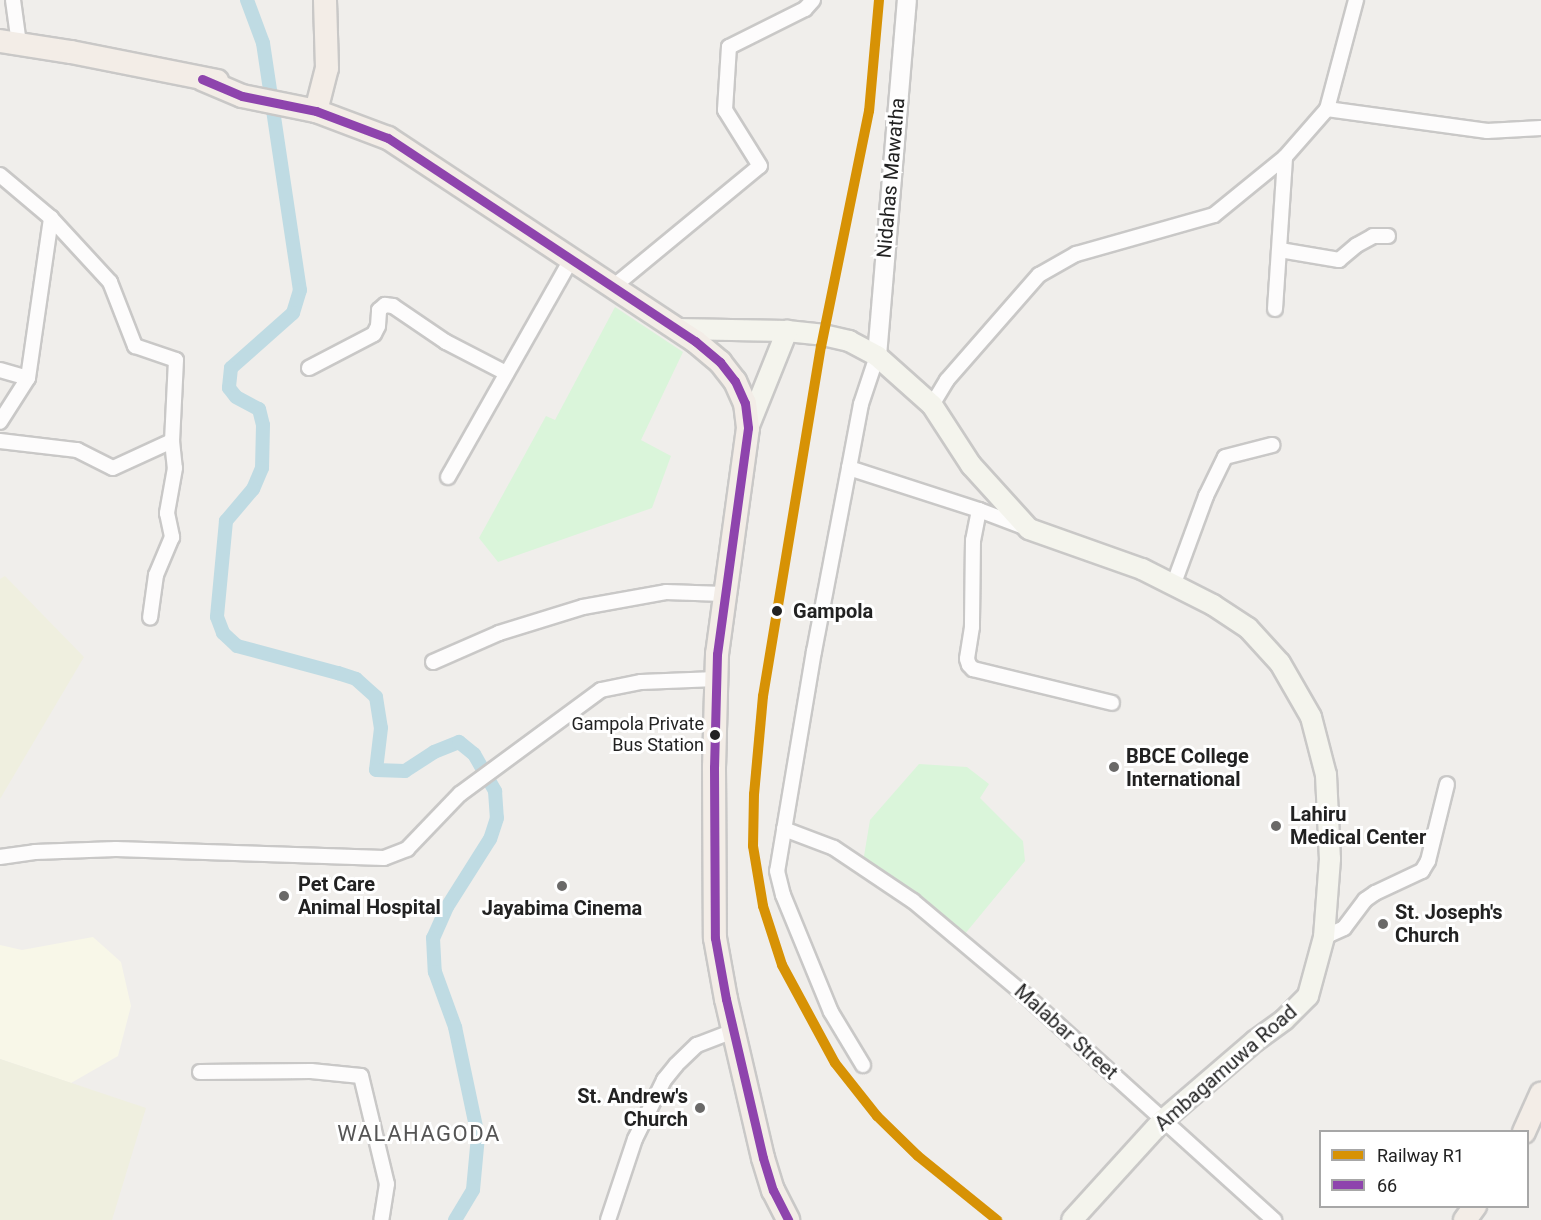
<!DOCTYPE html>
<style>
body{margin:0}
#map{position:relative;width:1541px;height:1220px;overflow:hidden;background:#f0eeeb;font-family:Roboto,sans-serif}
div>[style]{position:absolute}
.education>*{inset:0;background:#f8f7e8}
.farmland>*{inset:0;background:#efefdf}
.park>*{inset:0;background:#daf5da}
.canal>*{height:14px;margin:-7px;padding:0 7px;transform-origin:7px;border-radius:7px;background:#bfdbe3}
.roads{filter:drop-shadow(2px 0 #c9c8c7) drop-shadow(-2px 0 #c9c8c7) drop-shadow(0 2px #c9c8c7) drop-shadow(0 -2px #c9c8c7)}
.minor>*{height:14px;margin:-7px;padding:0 7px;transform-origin:7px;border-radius:7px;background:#fdfcfc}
.tertiary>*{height:18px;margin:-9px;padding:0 9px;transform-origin:9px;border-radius:9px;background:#fdfcfc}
.secondary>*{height:20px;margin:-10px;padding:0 10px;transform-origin:10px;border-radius:10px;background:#f4f4ed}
.primary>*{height:22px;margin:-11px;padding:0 11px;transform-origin:11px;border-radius:11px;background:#f3ede7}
.bus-1>*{height:9px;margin:-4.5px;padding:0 4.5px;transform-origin:4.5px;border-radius:4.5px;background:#8e44ad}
.rail-1>*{height:10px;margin:-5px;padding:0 5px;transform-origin:5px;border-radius:5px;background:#d79205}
.dots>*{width:16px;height:16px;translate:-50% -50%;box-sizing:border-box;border:3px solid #fff;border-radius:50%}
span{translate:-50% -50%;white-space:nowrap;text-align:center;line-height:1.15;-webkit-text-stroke:6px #fff;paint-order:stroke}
.bus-label{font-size:18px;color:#222}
.right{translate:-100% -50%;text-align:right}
.street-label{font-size:20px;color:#222}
.stop-label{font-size:20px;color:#222;font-weight:700}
.left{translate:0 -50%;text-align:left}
.poi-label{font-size:20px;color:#222;font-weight:700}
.quarter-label{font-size:22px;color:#555;letter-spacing:1.5px}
.legend{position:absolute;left:1319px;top:1130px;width:210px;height:78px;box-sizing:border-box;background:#fff;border:2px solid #a7a7a7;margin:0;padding:8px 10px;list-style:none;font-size:18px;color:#222}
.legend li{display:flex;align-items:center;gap:12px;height:30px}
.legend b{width:30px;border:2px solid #a7a7a7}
</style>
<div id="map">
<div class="education">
<div style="clip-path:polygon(93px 937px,121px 962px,131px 1006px,118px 1056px,71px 1083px,0 1059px,0 945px,22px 950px)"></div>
</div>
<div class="farmland">
<div style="clip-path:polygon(5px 576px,84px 657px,0 799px,0 579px)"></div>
<div style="clip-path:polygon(0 1059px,146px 1108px,112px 1220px,0 1220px)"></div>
</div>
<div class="park">
<div style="clip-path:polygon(615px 307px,683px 352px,641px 440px,671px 456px,652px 508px,498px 562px,479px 538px,546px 416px,555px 420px)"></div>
<div style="clip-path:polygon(919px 764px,967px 767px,989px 784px,980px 798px,1023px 841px,1025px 861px,964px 935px,863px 862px,870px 820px)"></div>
</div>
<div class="canal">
<div style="left:247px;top:0;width:46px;rotate:69.6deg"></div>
<div style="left:263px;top:43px;width:250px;rotate:81.5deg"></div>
<div style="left:300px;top:290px;width:24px;rotate:107deg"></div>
<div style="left:293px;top:313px;width:83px;rotate:138.4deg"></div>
<div style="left:231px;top:368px;width:20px;rotate:96deg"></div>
<div style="left:229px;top:388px;width:11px;rotate:52deg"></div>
<div style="left:236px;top:397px;width:26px;rotate:28deg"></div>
<div style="left:259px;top:409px;width:16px;rotate:76deg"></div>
<div style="left:263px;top:425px;width:43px;rotate:91.3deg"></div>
<div style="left:262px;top:468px;width:23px;rotate:113deg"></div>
<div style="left:253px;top:489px;width:42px;rotate:130.2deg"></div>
<div style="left:226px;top:521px;width:96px;rotate:95.4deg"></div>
<div style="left:217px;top:617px;width:17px;rotate:69deg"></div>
<div style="left:223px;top:633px;width:19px;rotate:43deg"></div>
<div style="left:237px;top:646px;width:105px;rotate:15deg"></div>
<div style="left:338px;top:673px;width:19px;rotate:18deg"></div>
<div style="left:356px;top:679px;width:27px;rotate:42deg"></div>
<div style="left:376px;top:697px;width:31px;rotate:81deg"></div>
<div style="left:381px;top:728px;width:42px;rotate:96.8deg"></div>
<div style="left:376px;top:770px;width:29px;rotate:2deg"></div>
<div style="left:405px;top:771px;width:35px;rotate:-33deg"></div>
<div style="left:434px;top:752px;width:27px;rotate:-22deg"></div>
<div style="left:459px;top:742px;width:19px;rotate:39deg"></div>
<div style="left:474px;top:754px;width:43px;rotate:60.4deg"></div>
<div style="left:495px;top:791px;width:27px;rotate:86deg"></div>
<div style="left:497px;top:818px;width:22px;rotate:108deg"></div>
<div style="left:490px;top:839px;width:80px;rotate:122.3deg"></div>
<div style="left:447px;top:907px;width:34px;rotate:114deg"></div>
<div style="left:433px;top:938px;width:34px;rotate:87deg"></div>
<div style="left:435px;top:972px;width:59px;rotate:70deg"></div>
<div style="left:455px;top:1027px;width:111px;rotate:78.1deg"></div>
<div style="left:478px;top:1136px;width:54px;rotate:95.3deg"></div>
<div style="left:473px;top:1190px;width:35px;rotate:121deg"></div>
</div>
<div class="roads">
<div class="minor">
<div style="left:13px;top:0;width:44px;rotate:82.2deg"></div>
<div style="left:1327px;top:109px;width:113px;rotate:-75.1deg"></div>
<div style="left:0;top:175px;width:67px;rotate:40.1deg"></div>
<div style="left:51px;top:218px;width:87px;rotate:47.3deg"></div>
<div style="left:110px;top:282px;width:69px;rotate:68.7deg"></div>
<div style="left:135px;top:346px;width:43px;rotate:18.9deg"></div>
<div style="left:176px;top:360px;width:81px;rotate:92.8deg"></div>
<div style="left:172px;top:441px;width:27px;rotate:84deg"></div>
<div style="left:175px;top:468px;width:46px;rotate:100.1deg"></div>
<div style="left:167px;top:513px;width:25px;rotate:78deg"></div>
<div style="left:172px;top:537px;width:41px;rotate:112.8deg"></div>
<div style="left:156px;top:575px;width:43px;rotate:97.9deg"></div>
<div style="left:1280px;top:250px;width:60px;rotate:9.6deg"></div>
<div style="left:1339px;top:260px;width:23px;rotate:-40deg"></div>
<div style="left:1357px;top:245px;width:18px;rotate:-29deg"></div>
<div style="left:1373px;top:236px;width:15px"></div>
<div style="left:613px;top:287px;width:190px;rotate:-39.5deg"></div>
<div style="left:760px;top:166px;width:66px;rotate:-122deg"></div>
<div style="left:725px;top:110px;width:63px;rotate:-86.4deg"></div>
<div style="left:729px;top:47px;width:85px;rotate:-26.6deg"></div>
<div style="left:805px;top:9px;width:12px;rotate:-48deg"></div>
<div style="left:1275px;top:309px;width:152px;rotate:-86.2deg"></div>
<div style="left:877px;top:356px;width:51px;rotate:108.4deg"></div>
<div style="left:861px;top:404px;width:65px;rotate:100.6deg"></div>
<div style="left:849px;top:468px;width:137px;rotate:17.9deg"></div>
<div style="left:979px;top:510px;width:48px;rotate:20.7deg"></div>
<div style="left:309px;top:368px;width:73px;rotate:-27.6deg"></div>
<div style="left:374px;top:334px;width:9px;rotate:-63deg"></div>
<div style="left:378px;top:326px;width:16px;rotate:-86deg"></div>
<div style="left:379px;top:310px;width:8px;rotate:-40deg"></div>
<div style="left:385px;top:305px;width:8px;rotate:7deg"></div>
<div style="left:393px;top:306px;width:64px;rotate:34.2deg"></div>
<div style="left:446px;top:342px;width:68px;rotate:27.3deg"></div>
<div style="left:0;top:370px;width:29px;rotate:16deg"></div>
<div style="left:28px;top:378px;width:52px;rotate:122.5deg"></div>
<div style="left:28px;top:378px;width:162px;rotate:-81.8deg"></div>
<div style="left:932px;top:405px;width:29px;rotate:-59deg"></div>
<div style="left:947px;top:380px;width:140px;rotate:-48.8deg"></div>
<div style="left:1039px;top:275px;width:43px;rotate:-29.6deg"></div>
<div style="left:1076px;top:254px;width:143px;rotate:-15.8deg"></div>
<div style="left:1214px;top:215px;width:92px;rotate:-39.2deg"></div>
<div style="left:1285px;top:157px;width:64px;rotate:-48.8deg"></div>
<div style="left:1327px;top:109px;width:162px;rotate:7.8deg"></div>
<div style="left:1487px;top:131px;width:54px;rotate:-3.2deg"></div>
<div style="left:0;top:441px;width:78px;rotate:6.7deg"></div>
<div style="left:77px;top:450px;width:40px;rotate:26.6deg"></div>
<div style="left:113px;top:468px;width:65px;rotate:-24.6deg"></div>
<div style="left:849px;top:468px;width:186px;rotate:100.8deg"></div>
<div style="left:814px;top:651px;width:223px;rotate:99.5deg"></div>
<div style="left:777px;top:871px;width:25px;rotate:76deg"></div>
<div style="left:783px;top:895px;width:126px;rotate:67.7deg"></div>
<div style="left:831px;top:1012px;width:62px;rotate:58.9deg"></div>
<div style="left:448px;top:477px;width:249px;rotate:-60.5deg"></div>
<div style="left:979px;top:510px;width:31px;rotate:101deg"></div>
<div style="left:973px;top:540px;width:87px;rotate:90.7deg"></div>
<div style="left:972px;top:627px;width:32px;rotate:99deg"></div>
<div style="left:967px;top:659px;width:6px;rotate:72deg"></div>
<div style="left:969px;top:665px;width:6px;rotate:45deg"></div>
<div style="left:973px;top:669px;width:143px;rotate:13.7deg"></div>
<div style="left:1174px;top:583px;width:93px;rotate:-69.8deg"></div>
<div style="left:1206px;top:496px;width:43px;rotate:-64deg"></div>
<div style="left:1225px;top:457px;width:49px;rotate:-14.3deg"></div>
<div style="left:433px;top:662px;width:72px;rotate:-23.7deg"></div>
<div style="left:499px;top:633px;width:88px;rotate:-17.2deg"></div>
<div style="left:583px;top:607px;width:84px;rotate:-10.2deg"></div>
<div style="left:666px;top:592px;width:58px;rotate:2deg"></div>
<div style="left:784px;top:829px;width:53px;rotate:20.8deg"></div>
<div style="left:834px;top:848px;width:95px;rotate:33.9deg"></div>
<div style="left:913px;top:901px;width:146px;rotate:40deg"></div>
<div style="left:1025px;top:995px;width:336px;rotate:42.1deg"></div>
<div style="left:0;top:857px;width:35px;rotate:-8deg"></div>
<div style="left:35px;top:852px;width:81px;rotate:-2.1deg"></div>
<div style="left:116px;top:849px;width:268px;rotate:1.9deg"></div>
<div style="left:384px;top:858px;width:25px;rotate:-21deg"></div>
<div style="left:407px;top:849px;width:76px;rotate:-46.1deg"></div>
<div style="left:460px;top:794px;width:175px;rotate:-36.4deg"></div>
<div style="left:601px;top:690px;width:41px;rotate:-11.3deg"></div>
<div style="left:641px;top:682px;width:75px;rotate:-2.3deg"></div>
<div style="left:1324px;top:937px;width:22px;rotate:-24deg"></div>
<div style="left:1344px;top:928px;width:35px;rotate:-53deg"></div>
<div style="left:1365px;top:900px;width:12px;rotate:-35deg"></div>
<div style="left:1375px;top:893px;width:52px;rotate:-25.1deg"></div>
<div style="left:1422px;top:871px;width:12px;rotate:-59deg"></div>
<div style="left:1428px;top:861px;width:79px;rotate:-76.1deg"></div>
<div style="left:200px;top:1072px;width:111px;rotate:-0.5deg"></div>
<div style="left:311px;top:1071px;width:50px;rotate:5.7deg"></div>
<div style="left:361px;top:1076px;width:111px;rotate:76.5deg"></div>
<div style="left:387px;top:1184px;width:36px;rotate:99deg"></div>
<div style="left:608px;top:1220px;width:85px;rotate:-71.6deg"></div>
<div style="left:635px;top:1139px;width:66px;rotate:-63.8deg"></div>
<div style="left:664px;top:1080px;width:19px;rotate:-51deg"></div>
<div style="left:676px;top:1065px;width:29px;rotate:-44deg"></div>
<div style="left:697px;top:1045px;width:39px;rotate:-21deg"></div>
</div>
<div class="tertiary">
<div style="left:877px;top:356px;width:357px;rotate:-85.2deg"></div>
</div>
<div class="secondary">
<div style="left:676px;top:329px;width:111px;rotate:1deg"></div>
<div style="left:787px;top:331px;width:36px;rotate:6deg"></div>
<div style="left:823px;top:335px;width:27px;rotate:13deg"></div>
<div style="left:849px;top:341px;width:32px;rotate:28deg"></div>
<div style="left:877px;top:356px;width:74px;rotate:41.7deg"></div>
<div style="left:932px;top:405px;width:72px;rotate:57deg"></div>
<div style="left:971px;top:465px;width:86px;rotate:47.8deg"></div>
<div style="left:1029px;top:529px;width:120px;rotate:19.5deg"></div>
<div style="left:1142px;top:569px;width:80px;rotate:26.9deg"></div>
<div style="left:1213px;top:605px;width:42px;rotate:33.3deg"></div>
<div style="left:1248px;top:628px;width:47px;rotate:47.6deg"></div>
<div style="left:1280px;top:663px;width:62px;rotate:60.1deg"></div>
<div style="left:1311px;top:717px;width:60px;rotate:75.5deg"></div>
<div style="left:1326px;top:775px;width:84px;rotate:87.3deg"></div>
<div style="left:1330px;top:859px;width:78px;rotate:94.4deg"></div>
<div style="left:1324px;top:937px;width:61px;rotate:105.2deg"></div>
<div style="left:1308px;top:996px;width:34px;rotate:135deg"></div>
<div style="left:1284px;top:1020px;width:36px;rotate:144deg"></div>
<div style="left:1255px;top:1041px;width:121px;rotate:139.3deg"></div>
<div style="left:1163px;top:1120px;width:135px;rotate:132.3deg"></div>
<div style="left:748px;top:428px;width:105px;rotate:-68.1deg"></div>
</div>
<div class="primary">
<div style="left:0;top:41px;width:72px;rotate:8.8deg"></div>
<div style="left:71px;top:52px;width:149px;rotate:11.2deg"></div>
<div style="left:202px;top:79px;width:43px;rotate:23deg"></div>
<div style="left:242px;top:96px;width:76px;rotate:11.5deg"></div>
<div style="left:316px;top:111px;width:77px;rotate:20.6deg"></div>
<div style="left:388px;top:138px;width:368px;rotate:33.5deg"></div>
<div style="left:695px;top:341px;width:33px;rotate:40deg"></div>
<div style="left:720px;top:362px;width:24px;rotate:52deg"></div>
<div style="left:735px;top:381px;width:24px;rotate:66deg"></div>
<div style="left:745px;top:403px;width:25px;rotate:83deg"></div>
<div style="left:748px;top:428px;width:228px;rotate:97.8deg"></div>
<div style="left:717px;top:654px;width:113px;rotate:91.5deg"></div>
<div style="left:714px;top:767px;width:171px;rotate:89.7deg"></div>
<div style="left:715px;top:938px;width:62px;rotate:79.8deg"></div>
<div style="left:726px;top:999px;width:163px;rotate:76.9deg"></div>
<div style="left:763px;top:1158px;width:34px;rotate:73deg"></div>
<div style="left:773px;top:1190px;width:34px;rotate:63deg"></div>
<div style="left:316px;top:111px;width:44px;rotate:-75.7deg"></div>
<div style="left:327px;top:68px;width:68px;rotate:-91.7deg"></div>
<div style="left:1524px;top:1132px;width:42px;rotate:-65.9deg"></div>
<div style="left:1465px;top:1220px;width:17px;rotate:-54deg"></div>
</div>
</div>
<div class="bus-1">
<div style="left:202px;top:79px;width:43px;rotate:23deg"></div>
<div style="left:242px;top:96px;width:76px;rotate:11.5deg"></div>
<div style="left:316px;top:111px;width:77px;rotate:20.6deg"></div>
<div style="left:388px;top:138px;width:368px;rotate:33.5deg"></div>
<div style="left:695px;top:341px;width:33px;rotate:40deg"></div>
<div style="left:720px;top:362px;width:24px;rotate:52deg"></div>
<div style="left:735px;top:381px;width:24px;rotate:66deg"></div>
<div style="left:745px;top:403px;width:25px;rotate:83deg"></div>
<div style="left:748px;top:428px;width:228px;rotate:97.8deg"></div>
<div style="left:717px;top:654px;width:113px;rotate:91.5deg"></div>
<div style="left:714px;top:767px;width:171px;rotate:89.7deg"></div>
<div style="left:715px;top:938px;width:62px;rotate:79.8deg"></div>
<div style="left:726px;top:999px;width:163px;rotate:76.9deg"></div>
<div style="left:763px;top:1158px;width:34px;rotate:73deg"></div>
<div style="left:773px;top:1190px;width:34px;rotate:63deg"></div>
</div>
<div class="rail-1">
<div style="left:879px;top:0;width:111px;rotate:95.1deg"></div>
<div style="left:869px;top:111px;width:240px;rotate:101.5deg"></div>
<div style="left:821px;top:346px;width:355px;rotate:99.4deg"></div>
<div style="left:763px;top:696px;width:98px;rotate:95.2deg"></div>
<div style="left:754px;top:794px;width:52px;rotate:91.1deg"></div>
<div style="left:753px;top:846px;width:61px;rotate:80.5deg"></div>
<div style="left:763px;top:906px;width:62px;rotate:72.1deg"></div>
<div style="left:782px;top:965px;width:111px;rotate:61.6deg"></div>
<div style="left:835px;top:1063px;width:68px;rotate:51.6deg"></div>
<div style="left:877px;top:1116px;width:57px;rotate:44.3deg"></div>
<div style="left:918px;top:1156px;width:102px;rotate:39deg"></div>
</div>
<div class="dots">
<div style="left:777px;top:611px;background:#222"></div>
<div style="left:715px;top:735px;background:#222"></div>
<div style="left:1114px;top:767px;background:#6a6968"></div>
<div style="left:1276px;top:826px;background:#6a6968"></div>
<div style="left:562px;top:886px;background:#6a6968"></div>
<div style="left:284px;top:896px;background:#6a6968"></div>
<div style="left:1383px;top:924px;background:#6a6968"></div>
<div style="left:700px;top:1108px;background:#6a6968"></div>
</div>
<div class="bus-label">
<span class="right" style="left:704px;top:735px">Gampola Private<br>Bus Station</span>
</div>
<div class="street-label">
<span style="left:891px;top:178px;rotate:-85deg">Nidahas Mawatha</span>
<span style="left:1066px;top:1032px;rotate:42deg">Malabar Street</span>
<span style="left:1226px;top:1068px;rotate:-41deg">Ambagamuwa Road</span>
</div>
<div class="stop-label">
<span class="left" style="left:793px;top:611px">Gampola</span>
</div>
<div class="poi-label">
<span class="left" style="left:1126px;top:768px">BBCE College<br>International</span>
<span class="left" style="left:1290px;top:826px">Lahiru<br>Medical Center</span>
<span class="left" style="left:298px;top:896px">Pet Care<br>Animal Hospital</span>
<span style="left:562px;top:908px">Jayabima Cinema</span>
<span class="left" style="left:1395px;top:924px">St. Joseph's<br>Church</span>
<span class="right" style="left:688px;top:1108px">St. Andrew's<br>Church</span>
</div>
<div class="quarter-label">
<span style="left:419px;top:1134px">WALAHAGODA</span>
</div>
<ul class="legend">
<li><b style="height:8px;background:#d79205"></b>Railway R1</li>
<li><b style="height:8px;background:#8e44ad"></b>66</li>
</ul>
</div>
